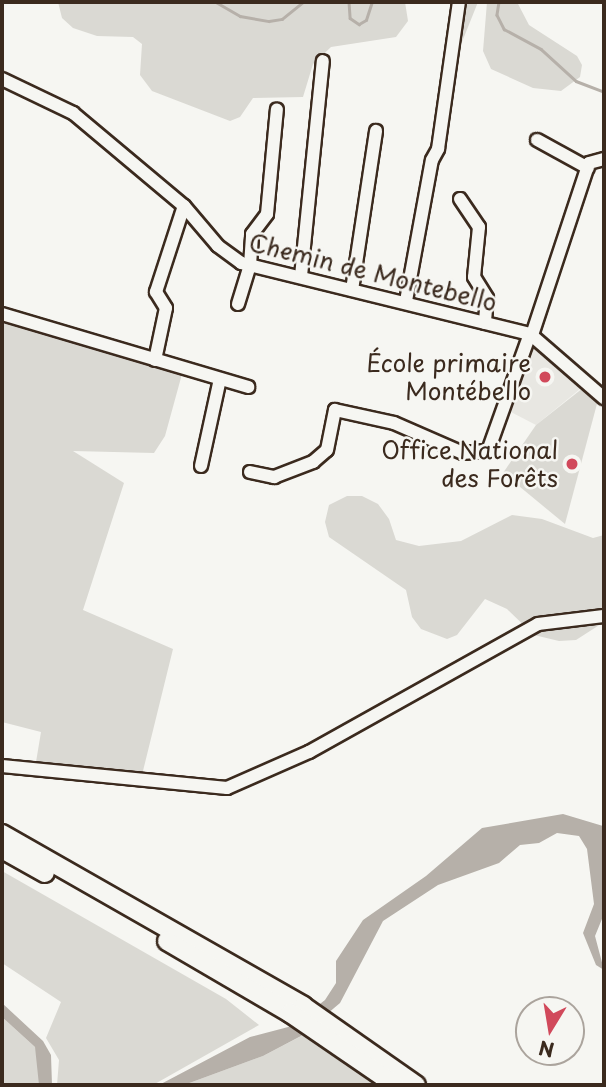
<!DOCTYPE html>
<meta charset="utf-8">
<style>
body{margin:0}
#map{position:relative;width:606px;height:1087px;overflow:hidden;background:#f6f6f2;font-family:"Playpen Sans",sans-serif}
div>[style]{position:absolute}
.built>*{inset:0;background:#e8e7e2}
.green>*{inset:0;background:#dad9d3}
.water>*{inset:0;background:#b6b0a9}
.stream>*{height:2.5px;margin:-1.25px;padding:0 1.25px;transform-origin:1.25px;border-radius:1.25px;background:#b6b0a9}
.roads{filter:drop-shadow(2px 0 #3b2a1e) drop-shadow(-2px 0 #3b2a1e) drop-shadow(0 2px #3b2a1e) drop-shadow(0 -2px #3b2a1e)}
.minor>*{height:12px;margin:-6px;padding:0 6px;transform-origin:6px;border-radius:6px;background:#f6f6f2}
.highway>*{height:18px;margin:-9px;padding:0 9px;transform-origin:9px;border-radius:9px;background:#f6f6f2}
.dots>*{width:19px;height:19px;translate:-50% -50%;box-sizing:border-box;border:4px solid #f6f6f2;border-radius:50%}
span{translate:-50% -50%;white-space:nowrap;text-align:center;line-height:1.15;-webkit-text-stroke:5px #f6f6f2;paint-order:stroke}
.street-label{font-size:24px;color:#3b2a1e}
.poi-label{font-size:24px;color:#3b2a1e}
.right{translate:-100% -50%;text-align:right}
.frame{position:absolute;inset:0;border:4px solid #3b2a1e;pointer-events:none}
.north{position:absolute;left:515px;top:996px;width:70px;height:70px;box-sizing:border-box;background:#f6f6f2;border:2px solid #aba49d;border-radius:50%;rotate:191deg;font-size:19px;font-weight:700;line-height:28px;text-align:center;color:#3b2a1e}
.north::after{content:'';display:block;margin:auto;width:24px;height:32px;background:#d1495b;clip-path:polygon(50% 0,100% 100%,50% 72%,0 100%)}
</style>
<div id="map">
<div class="built">
<div style="clip-path:polygon(529px 334px,585px 385px,536px 425px,503px 408px)"></div>
</div>
<div class="green">
<div style="clip-path:polygon(58px 2px,405px 2px,408px 21px,396px 37px,331px 47px,313px 64px,303px 97px,253px 98px,240px 117px,230px 121px,152px 91px,140px 75px,142px 44px,133px 37px,97px 36px,73px 28px,62px 18px)"></div>
<div style="clip-path:polygon(464px 2px,478px 2px,462px 42px,459px 37px)"></div>
<div style="clip-path:polygon(487px 2px,517px 2px,529px 25px,577px 56px,582px 65px,580px 77px,561px 91px,533px 88px,491px 69px,483px 51px)"></div>
<div style="clip-path:polygon(2px 319px,182px 374px,165px 436px,154px 453px,73px 451px,124px 483px,83px 610px,173px 649px,142px 775px,36px 762px,41px 732px,2px 722px)"></div>
<div style="clip-path:polygon(583px 388px,598px 400px,565px 524px,503px 473px,536px 425px)"></div>
<div style="clip-path:polygon(347px 496px,362px 496px,378px 504px,389px 519px,396px 540px,419px 546px,461px 541px,512px 515px,542px 519px,593px 538px,604px 535px,604px 622px,576px 640px,559px 641px,534px 635px,507px 609px,485px 599px,457px 635px,447px 639px,421px 629px,412px 617px,406px 590px,329px 537px,325px 522px,329px 505px)"></div>
<div style="clip-path:polygon(2px 871px,226px 999px,259px 1025px,153px 1085px,57px 1085px,59px 1060px,46px 1038px,61px 1002px,2px 963px)"></div>
<div style="clip-path:polygon(2px 1017px,35px 1047px,40px 1060px,39px 1085px,2px 1085px)"></div>
<div style="clip-path:polygon(309px 1032px,381px 1085px,184px 1085px,263px 1056px)"></div>
</div>
<div class="water">
<div style="clip-path:polygon(563px 814px,603px 826px,604px 914px,595px 936px,604px 970px,596px 965px,583px 933px,594px 904px,587px 849px,579px 836px,557px 833px,539px 843px,520px 845px,499px 863px,438px 885px,383px 921px,340px 1003px,301px 1036px,263px 1056px,184px 1085px,159px 1085px,250px 1037px,292px 1026px,325px 1000px,336px 983px,336px 961px,363px 920px,426px 876px,482px 828px)"></div>
<div style="clip-path:polygon(2px 1003px,43px 1041px,51px 1055px,52px 1085px,39px 1085px,35px 1047px,2px 1017px)"></div>
</div>
<div class="stream">
<div style="left:216px;top:2px;width:28px;rotate:30deg"></div>
<div style="left:240px;top:16px;width:29px;rotate:10deg"></div>
<div style="left:269px;top:21px;width:13px;rotate:-9deg"></div>
<div style="left:282px;top:19px;width:27px;rotate:-39deg"></div>
<div style="left:349px;top:2px;width:16px;rotate:86deg"></div>
<div style="left:350px;top:18px;width:11px;rotate:34deg"></div>
<div style="left:359px;top:24px;width:8px;rotate:-30deg"></div>
<div style="left:366px;top:20px;width:19px;rotate:-72deg"></div>
<div style="left:499px;top:2px;width:13px;rotate:99deg"></div>
<div style="left:497px;top:15px;width:16px;rotate:63deg"></div>
<div style="left:504px;top:29px;width:42px;rotate:28.4deg"></div>
<div style="left:541px;top:49px;width:47px;rotate:42.4deg"></div>
<div style="left:576px;top:81px;width:30px;rotate:21deg"></div>
</div>
<div class="roads">
<div class="minor">
<div style="left:2px;top:79px;width:79px;rotate:25.6deg"></div>
<div style="left:73px;top:113px;width:145px;rotate:40deg"></div>
<div style="left:184px;top:206px;width:52px;rotate:49.6deg"></div>
<div style="left:218px;top:246px;width:29px;rotate:36deg"></div>
<div style="left:241px;top:263px;width:298px;rotate:13.8deg"></div>
<div style="left:530px;top:334px;width:98px;rotate:40.9deg"></div>
<div style="left:537px;top:140px;width:58px;rotate:28.8deg"></div>
<div style="left:460px;top:199px;width:34px;rotate:56deg"></div>
<div style="left:479px;top:227px;width:50px;rotate:95.7deg"></div>
<div style="left:474px;top:277px;width:25px;rotate:58deg"></div>
<div style="left:487px;top:298px;width:25px;rotate:95deg"></div>
<div style="left:301px;top:276px;width:216px;rotate:-84.2deg"></div>
<div style="left:352px;top:290px;width:161px;rotate:-81.4deg"></div>
<div style="left:406px;top:301px;width:143px;rotate:-79.6deg"></div>
<div style="left:432px;top:160px;width:13px;rotate:-61deg"></div>
<div style="left:438px;top:149px;width:148px;rotate:-81.9deg"></div>
<div style="left:238px;top:304px;width:41px;rotate:-72.9deg"></div>
<div style="left:250px;top:265px;width:31px;rotate:-86deg"></div>
<div style="left:252px;top:234px;width:25px;rotate:-53deg"></div>
<div style="left:267px;top:214px;width:105px;rotate:-84.6deg"></div>
<div style="left:2px;top:314px;width:257px;rotate:16.5deg"></div>
<div style="left:532px;top:335px;width:181px;rotate:-71.7deg"></div>
<div style="left:589px;top:163px;width:16px;rotate:-15deg"></div>
<div style="left:155px;top:360px;width:53px;rotate:-78.1deg"></div>
<div style="left:166px;top:308px;width:19px;rotate:-122deg"></div>
<div style="left:156px;top:292px;width:90px;rotate:-72deg"></div>
<div style="left:201px;top:466px;width:89px;rotate:-77.7deg"></div>
<div style="left:250px;top:472px;width:25px;rotate:12deg"></div>
<div style="left:274px;top:477px;width:42px;rotate:-21deg"></div>
<div style="left:313px;top:462px;width:18px;rotate:-41deg"></div>
<div style="left:327px;top:450px;width:41px;rotate:-78.7deg"></div>
<div style="left:335px;top:410px;width:60px;rotate:12.4deg"></div>
<div style="left:394px;top:423px;width:75px;rotate:23.5deg"></div>
<div style="left:463px;top:453px;width:25px;rotate:-5deg"></div>
<div style="left:488px;top:451px;width:124px;rotate:-70.3deg"></div>
<div style="left:2px;top:766px;width:226px;rotate:5.6deg"></div>
<div style="left:227px;top:788px;width:90px;rotate:-23.7deg"></div>
<div style="left:309px;top:752px;width:262px;rotate:-29.2deg"></div>
<div style="left:538px;top:624px;width:66px;rotate:-6.9deg"></div>
</div>
<div class="highway">
<div style="left:2px;top:834px;width:347px;rotate:29.7deg"></div>
<div style="left:303px;top:1006px;width:138px;rotate:35deg"></div>
<div style="left:2px;top:849px;width:49px;rotate:29.2deg"></div>
<div style="left:167px;top:941px;width:143px;rotate:30.3deg"></div>
<div style="left:290px;top:1013px;width:127px;rotate:34.4deg"></div>
</div>
</div>
<div class="dots">
<div style="left:545px;top:377px;background:#d1495b"></div>
<div style="left:572px;top:464px;background:#d1495b"></div>
</div>
<div class="street-label">
<span style="left:373px;top:272px;rotate:14deg">Chemin de Montebello</span>
</div>
<div class="poi-label">
<span class="right" style="left:531px;top:377px">École primaire<br>Montébello</span>
<span class="right" style="left:558px;top:464px">Office National<br>des Forêts</span>
</div>
<div class="frame"></div>
<div class="north">N</div>
</div>
